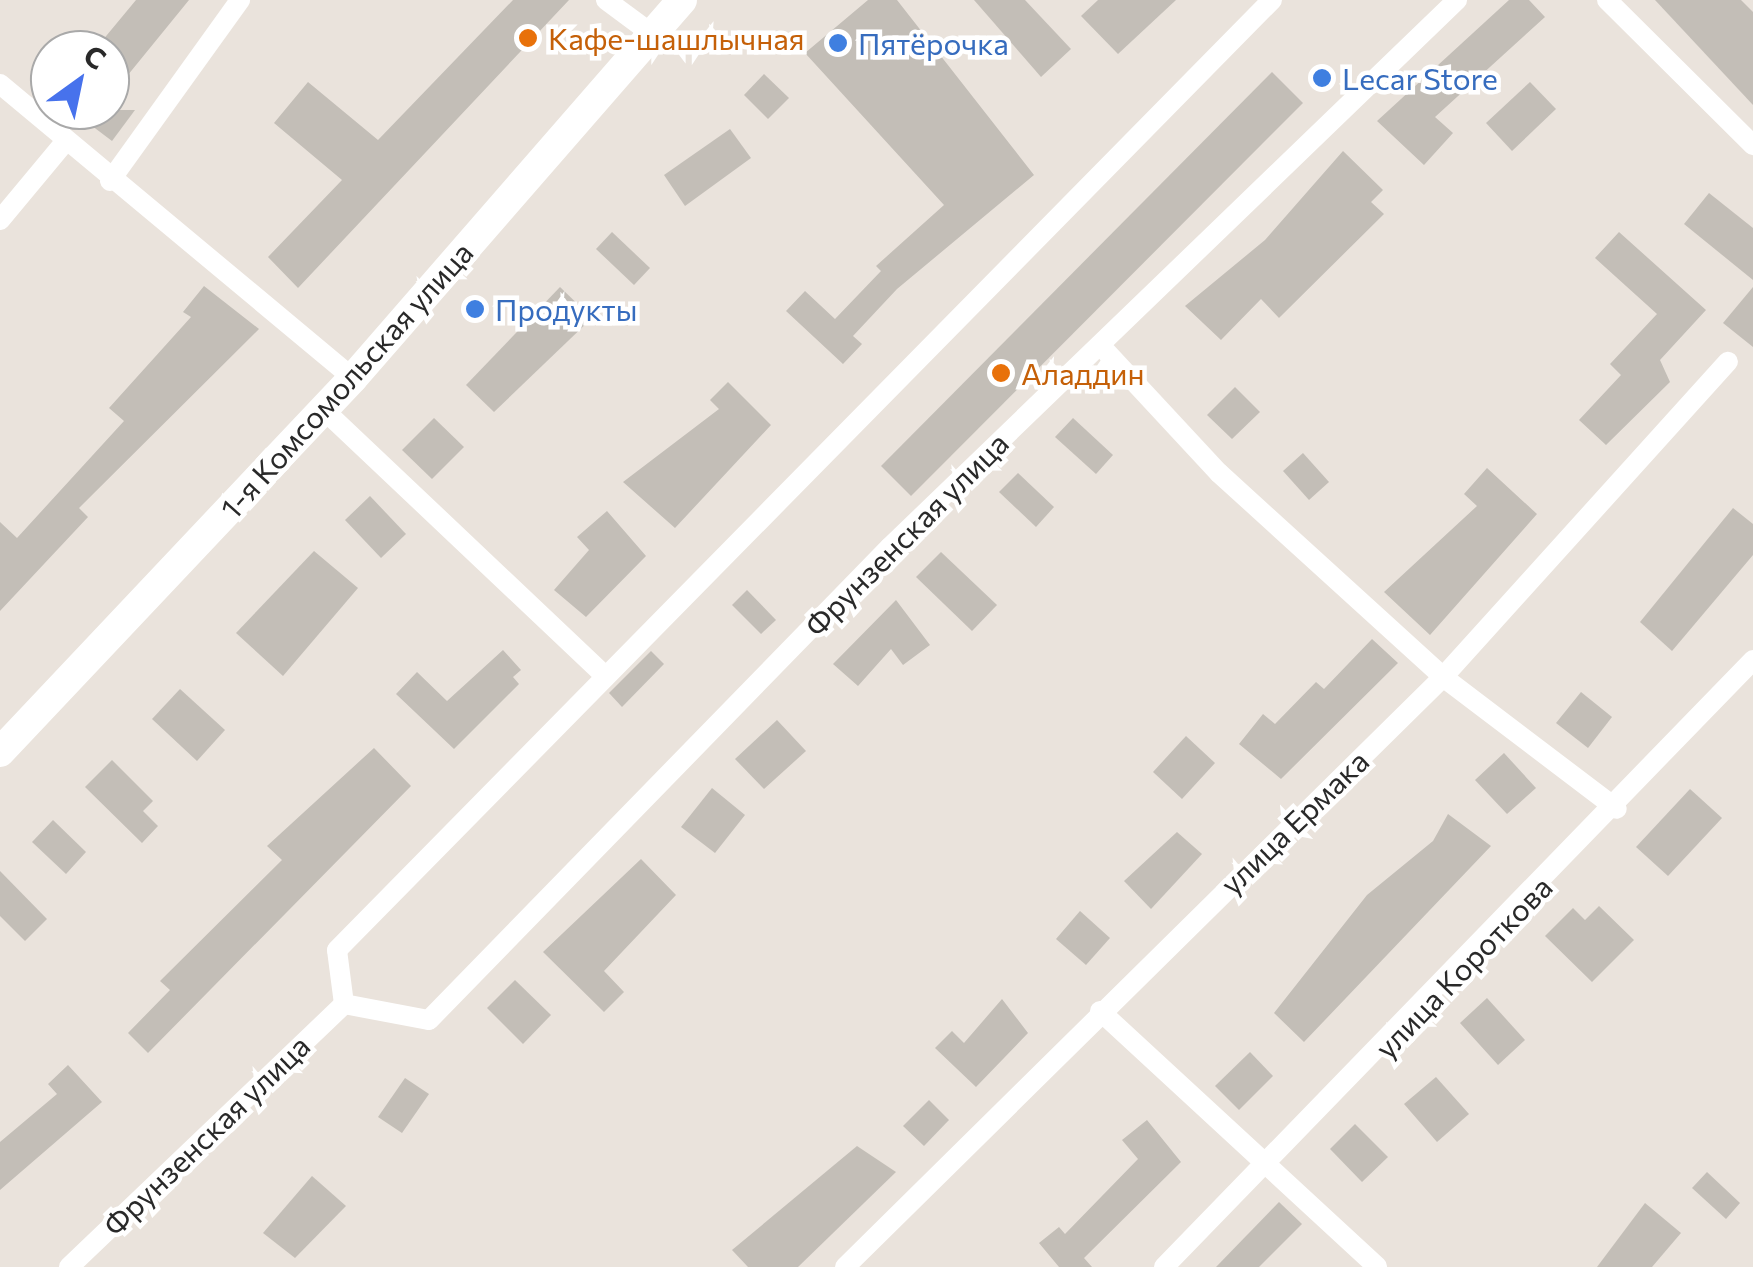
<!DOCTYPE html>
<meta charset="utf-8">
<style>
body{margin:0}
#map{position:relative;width:1753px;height:1267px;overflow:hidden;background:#eae3dc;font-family:Commissioner,sans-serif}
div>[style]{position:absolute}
.building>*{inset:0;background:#c3beb7}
.minor>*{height:20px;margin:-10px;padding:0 10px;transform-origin:10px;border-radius:10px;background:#fff}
.secondary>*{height:30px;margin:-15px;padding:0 15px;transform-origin:15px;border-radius:15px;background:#fff}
.dots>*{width:28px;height:28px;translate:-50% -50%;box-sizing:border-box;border:5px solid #fff;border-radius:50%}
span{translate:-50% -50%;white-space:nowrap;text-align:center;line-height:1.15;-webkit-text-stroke:9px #fff;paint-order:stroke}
.food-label{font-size:30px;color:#c56008}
.left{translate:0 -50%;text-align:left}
.shop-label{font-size:30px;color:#366cbe}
.street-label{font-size:30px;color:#292929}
.north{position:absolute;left:30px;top:30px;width:100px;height:100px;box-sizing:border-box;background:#fff;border:2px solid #a9a9a9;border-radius:50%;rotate:33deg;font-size:28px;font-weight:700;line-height:40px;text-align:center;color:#292929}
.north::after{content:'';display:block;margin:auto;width:35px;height:45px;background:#4772ec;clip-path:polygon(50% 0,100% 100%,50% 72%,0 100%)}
</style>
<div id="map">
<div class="building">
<div style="clip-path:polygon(136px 0,189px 0,110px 97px,110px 50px,97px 47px)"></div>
<div style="clip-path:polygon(513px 0,569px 0,298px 288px,268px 257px,342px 180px,274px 123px,308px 82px,378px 140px)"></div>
<div style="clip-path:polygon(868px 0,897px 0,1034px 175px,897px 289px,853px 336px,862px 344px,843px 364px,786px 311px,805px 291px,835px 319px,881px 271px,876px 266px,944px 205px,805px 53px)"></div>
<div style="clip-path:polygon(974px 0,1025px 0,1071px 49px,1041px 77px)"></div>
<div style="clip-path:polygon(1098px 0,1176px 0,1118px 54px,1081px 16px)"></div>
<div style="clip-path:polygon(1509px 0,1529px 0,1545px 17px,1435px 117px,1453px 133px,1424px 165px,1377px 121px)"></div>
<div style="clip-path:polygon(1655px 0,1741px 0,1753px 12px,1753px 105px)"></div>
<div style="clip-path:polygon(1272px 72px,1303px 103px,911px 496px,881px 466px)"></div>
<div style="clip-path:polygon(764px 74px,789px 98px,768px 119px,744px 95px)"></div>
<div style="clip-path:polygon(1530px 82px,1556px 109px,1512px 151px,1486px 123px)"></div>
<div style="clip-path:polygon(71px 110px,135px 110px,112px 141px)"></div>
<div style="clip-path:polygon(730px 129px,751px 158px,685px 206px,664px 175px)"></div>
<div style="clip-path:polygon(1343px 151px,1383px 190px,1371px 202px,1384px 214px,1279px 318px,1261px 299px,1221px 340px,1185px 306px,1265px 240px)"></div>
<div style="clip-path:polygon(1709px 193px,1753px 228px,1753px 280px,1684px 224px)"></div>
<div style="clip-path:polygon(612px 232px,650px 268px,634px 285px,596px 249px)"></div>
<div style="clip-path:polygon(1619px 232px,1706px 310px,1660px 360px,1670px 382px,1606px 445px,1579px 420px,1621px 375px,1610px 364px,1657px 314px,1595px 258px)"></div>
<div style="clip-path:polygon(204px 286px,259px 329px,79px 508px,88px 517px,0 611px,0 522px,17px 538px,124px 421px,109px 408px,191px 317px,183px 312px)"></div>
<div style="clip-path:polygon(560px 287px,592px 318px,494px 412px,466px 385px)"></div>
<div style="clip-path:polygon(1753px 287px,1753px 347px,1723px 323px)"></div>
<div style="clip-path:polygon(728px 382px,771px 425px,675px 528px,623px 482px,719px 409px,710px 400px)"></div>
<div style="clip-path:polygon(1235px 387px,1260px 412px,1232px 439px,1207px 415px)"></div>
<div style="clip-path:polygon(434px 418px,464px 447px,432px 479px,402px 450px)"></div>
<div style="clip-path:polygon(1073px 418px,1113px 455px,1096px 474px,1055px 437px)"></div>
<div style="clip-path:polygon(1303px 453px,1329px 482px,1309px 500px,1283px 471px)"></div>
<div style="clip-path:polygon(1487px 468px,1537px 514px,1430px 635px,1384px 592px,1477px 506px,1464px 494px)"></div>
<div style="clip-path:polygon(1018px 473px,1054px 507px,1036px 527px,999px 492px)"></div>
<div style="clip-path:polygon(370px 496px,406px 534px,381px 558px,345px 520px)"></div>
<div style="clip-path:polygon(1733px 508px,1753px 524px,1753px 555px,1672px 651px,1640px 622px)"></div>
<div style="clip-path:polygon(607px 511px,646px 556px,586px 617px,554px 590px,589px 550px,577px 537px)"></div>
<div style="clip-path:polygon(314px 551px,358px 588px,283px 676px,236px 633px)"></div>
<div style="clip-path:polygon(941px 552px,997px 605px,972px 631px,916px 577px)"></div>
<div style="clip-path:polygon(747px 590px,776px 620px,761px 634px,732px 605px)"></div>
<div style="clip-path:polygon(896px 600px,930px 645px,903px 665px,891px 649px,858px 686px,833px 664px)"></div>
<div style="clip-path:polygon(1372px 639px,1398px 663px,1281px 779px,1239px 744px,1263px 714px,1275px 724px,1316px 682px,1324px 689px)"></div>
<div style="clip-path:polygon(503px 650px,521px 670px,513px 677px,519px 684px,454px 749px,396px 694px,417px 672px,447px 701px)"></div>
<div style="clip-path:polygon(651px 651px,664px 664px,622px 707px,609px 693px)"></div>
<div style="clip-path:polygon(180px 689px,225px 730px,197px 761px,152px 719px)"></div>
<div style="clip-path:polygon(1581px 692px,1612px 717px,1588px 748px,1556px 723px)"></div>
<div style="clip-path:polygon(777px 720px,806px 751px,764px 789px,735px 759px)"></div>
<div style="clip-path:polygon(1186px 736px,1215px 763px,1182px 799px,1153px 772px)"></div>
<div style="clip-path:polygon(374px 748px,411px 786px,148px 1053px,128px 1033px,170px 990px,160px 981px,282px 860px,267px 846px)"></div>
<div style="clip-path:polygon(1504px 753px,1536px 788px,1507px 814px,1475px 780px)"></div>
<div style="clip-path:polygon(112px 760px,153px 801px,143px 811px,158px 826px,142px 843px,85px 787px)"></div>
<div style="clip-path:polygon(712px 788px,745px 815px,715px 853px,681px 827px)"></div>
<div style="clip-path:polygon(1690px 789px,1722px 818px,1668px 876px,1636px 847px)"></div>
<div style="clip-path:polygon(1448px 814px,1491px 846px,1304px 1042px,1274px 1013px,1367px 895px,1433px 841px)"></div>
<div style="clip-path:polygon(53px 820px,86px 852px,66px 874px,32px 842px)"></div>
<div style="clip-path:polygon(1177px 832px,1202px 854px,1151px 909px,1124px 881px)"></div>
<div style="clip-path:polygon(641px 859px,676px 895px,604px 971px,624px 992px,604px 1012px,543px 952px)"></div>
<div style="clip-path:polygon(0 871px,47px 919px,25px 941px,0 916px)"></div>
<div style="clip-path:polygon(1599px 906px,1634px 940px,1592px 982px,1545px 936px,1573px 908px,1585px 920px)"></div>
<div style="clip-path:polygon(1080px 911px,1110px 938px,1086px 965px,1056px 939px)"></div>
<div style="clip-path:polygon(515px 980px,551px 1015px,523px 1044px,487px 1008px)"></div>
<div style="clip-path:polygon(1487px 998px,1525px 1040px,1498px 1065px,1460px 1023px)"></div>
<div style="clip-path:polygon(1002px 999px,1028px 1033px,976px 1087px,935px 1048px,952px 1031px,964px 1043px)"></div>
<div style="clip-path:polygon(1250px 1052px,1273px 1076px,1239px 1110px,1215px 1086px)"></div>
<div style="clip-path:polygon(68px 1065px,102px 1102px,0 1190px,0 1142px,57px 1094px,48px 1084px)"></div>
<div style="clip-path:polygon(1436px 1077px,1469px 1114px,1437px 1142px,1404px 1104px)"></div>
<div style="clip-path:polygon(405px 1078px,429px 1094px,402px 1133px,378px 1117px)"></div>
<div style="clip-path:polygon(929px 1100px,949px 1120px,924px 1146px,903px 1126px)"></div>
<div style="clip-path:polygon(1147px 1120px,1181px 1162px,1084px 1258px,1092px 1267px,1059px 1267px,1039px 1243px,1059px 1227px,1065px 1234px,1138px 1159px,1122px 1140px)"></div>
<div style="clip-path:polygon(1355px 1124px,1388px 1157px,1362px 1182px,1330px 1149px)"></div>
<div style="clip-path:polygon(857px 1146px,896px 1172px,798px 1267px,748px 1267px,732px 1250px)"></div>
<div style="clip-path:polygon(1707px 1172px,1740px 1203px,1726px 1219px,1692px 1188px)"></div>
<div style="clip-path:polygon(312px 1176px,346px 1206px,295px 1258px,263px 1233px)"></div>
<div style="clip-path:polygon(1279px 1202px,1302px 1224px,1259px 1267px,1216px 1267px)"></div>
<div style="clip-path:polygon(1645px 1203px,1681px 1233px,1652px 1267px,1597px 1267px)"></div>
</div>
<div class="minor">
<div style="left:606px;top:0;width:57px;rotate:36.5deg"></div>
<div style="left:1607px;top:0;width:206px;rotate:44.8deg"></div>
<div style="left:0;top:84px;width:459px;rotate:39.8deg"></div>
<div style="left:110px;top:181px;width:223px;rotate:-54.3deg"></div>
<div style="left:0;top:220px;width:102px;rotate:-50.2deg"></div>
<div style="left:1100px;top:345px;width:175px;rotate:47.1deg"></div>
<div style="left:1219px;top:473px;width:303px;rotate:42.3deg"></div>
<div style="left:1443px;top:677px;width:218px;rotate:37.2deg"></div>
<div style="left:324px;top:410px;width:383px;rotate:43.4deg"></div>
<div style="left:344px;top:1004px;width:54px;rotate:-97.4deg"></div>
<div style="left:337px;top:950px;width:1333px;rotate:-45.46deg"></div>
<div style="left:1100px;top:1011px;width:377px;rotate:42.7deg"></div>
<div style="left:69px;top:1267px;width:381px;rotate:-43.7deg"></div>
<div style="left:344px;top:1004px;width:86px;rotate:10.7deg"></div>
<div style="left:429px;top:1020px;width:660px;rotate:-45.74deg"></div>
<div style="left:890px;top:547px;width:788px;rotate:-43.97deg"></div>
<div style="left:845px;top:1267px;width:840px;rotate:-44.61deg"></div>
<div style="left:1443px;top:677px;width:425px;rotate:-47.9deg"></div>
<div style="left:1164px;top:1267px;width:846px;rotate:-45.86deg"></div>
</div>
<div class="secondary">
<div style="left:0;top:752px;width:514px;rotate:-46.65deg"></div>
<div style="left:353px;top:378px;width:501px;rotate:-48.96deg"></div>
</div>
<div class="dots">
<div style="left:528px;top:38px;background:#e8710a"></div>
<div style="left:838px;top:43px;background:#3f7fe0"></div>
<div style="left:1322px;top:78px;background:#3f7fe0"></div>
<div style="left:475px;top:309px;background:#3f7fe0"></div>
<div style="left:1001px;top:373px;background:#e8710a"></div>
</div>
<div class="food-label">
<span class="left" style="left:548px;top:38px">Кафе-шашлычная</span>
<span class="left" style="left:1021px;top:373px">Аладдин</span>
</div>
<div class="shop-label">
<span class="left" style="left:858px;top:43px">Пятёрочка</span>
<span class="left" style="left:1342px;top:78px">Lecar Store</span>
<span class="left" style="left:495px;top:309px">Продукты</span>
</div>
<div class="street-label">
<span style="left:346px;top:380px;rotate:-48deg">1-я Комсомольская улица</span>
<span style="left:906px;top:534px;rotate:-45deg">Фрунзенская улица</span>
<span style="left:1294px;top:822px;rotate:-44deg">улица Ермака</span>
<span style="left:1463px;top:967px;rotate:-46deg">улица Короткова</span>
<span style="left:206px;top:1135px;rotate:-44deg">Фрунзенская улица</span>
</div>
<div class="north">С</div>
</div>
